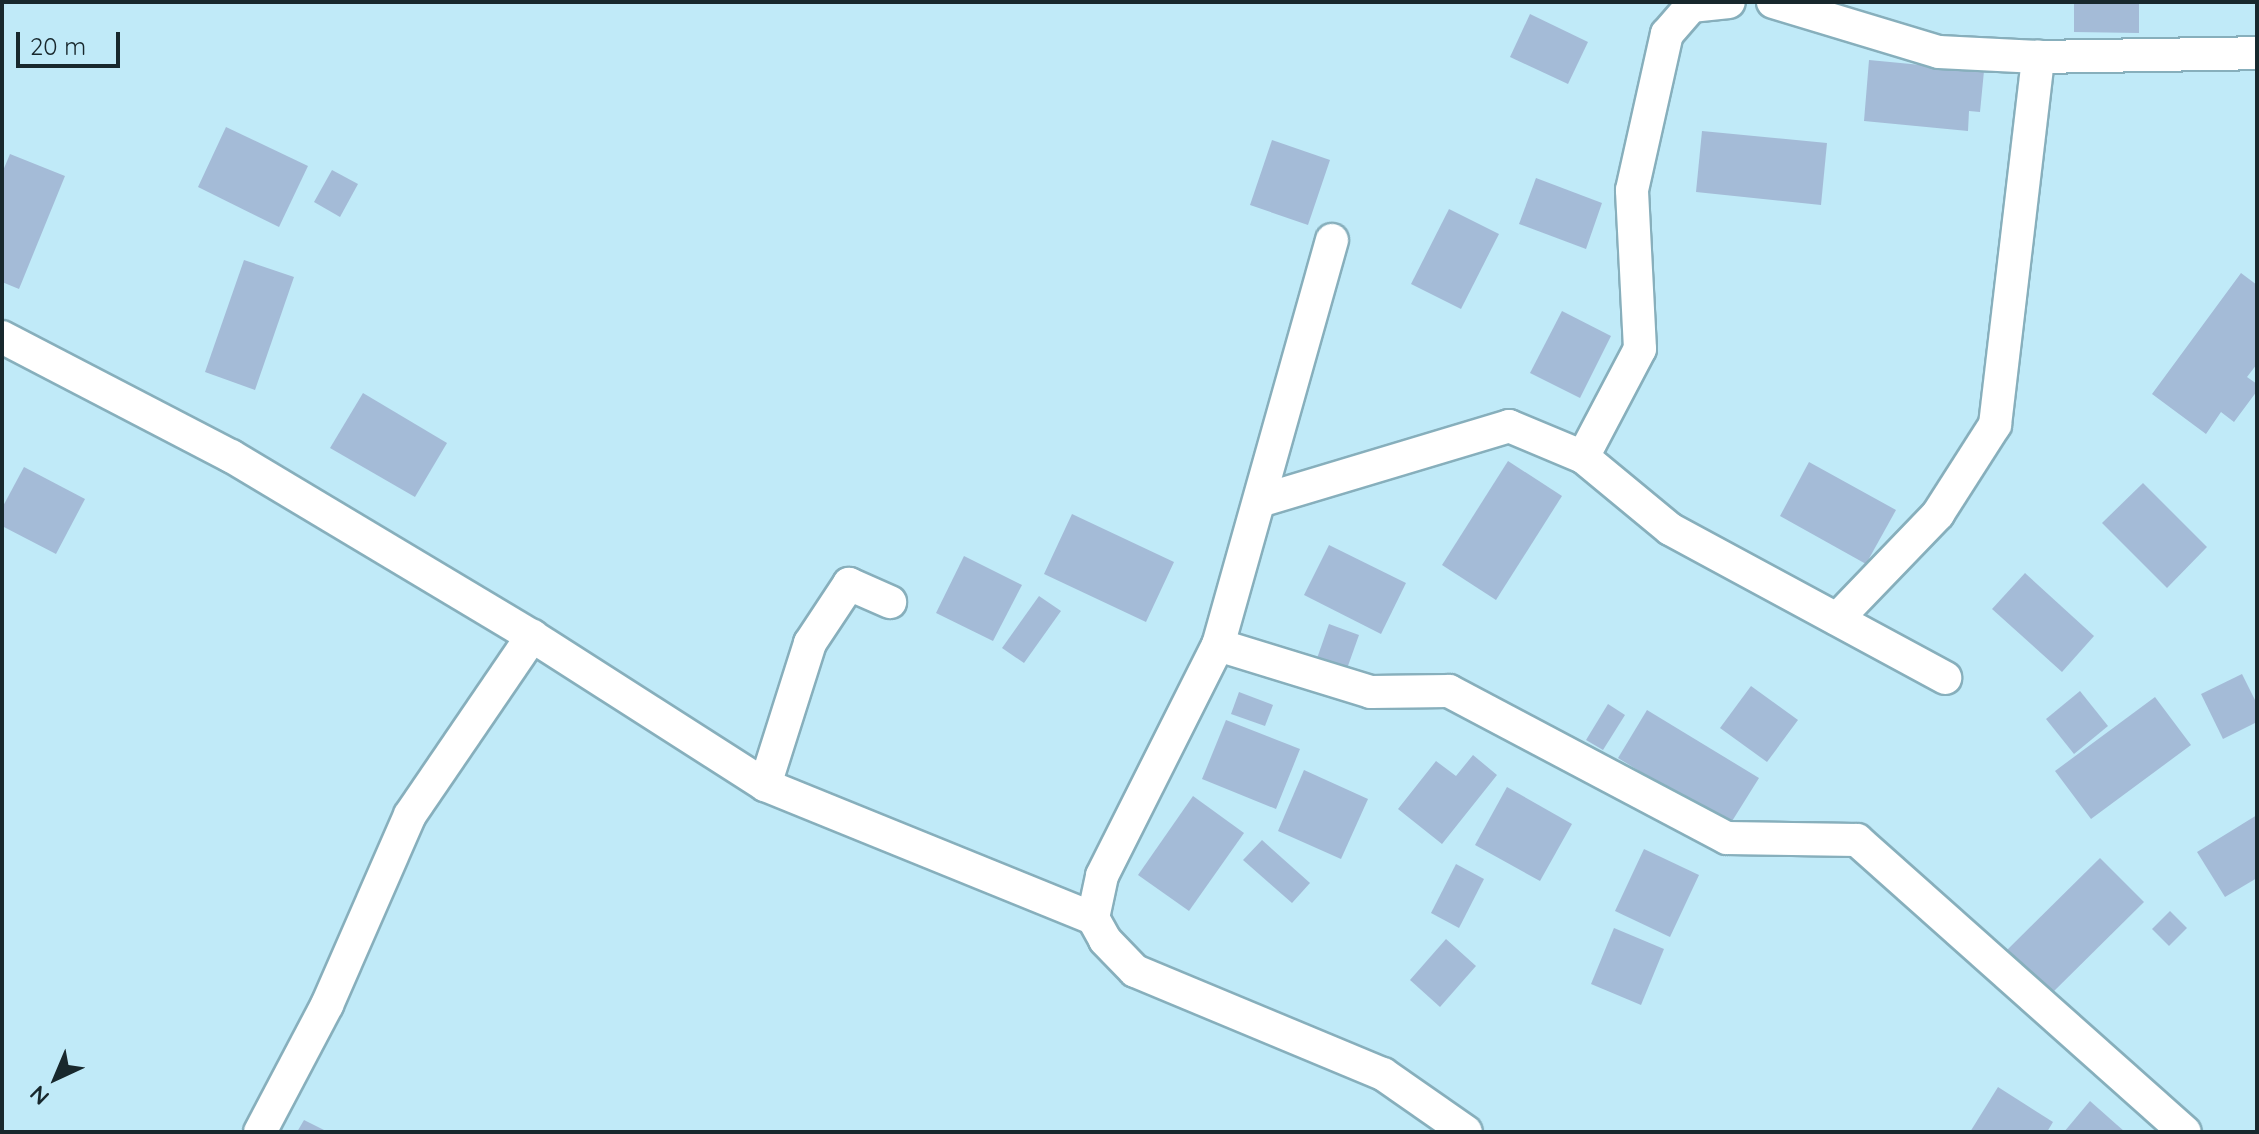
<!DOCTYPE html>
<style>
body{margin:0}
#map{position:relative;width:2259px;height:1134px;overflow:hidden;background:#c0eaf8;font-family:Quicksand,sans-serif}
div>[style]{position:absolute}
.building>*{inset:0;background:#a4bbd7}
.roads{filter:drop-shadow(2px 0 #87afbc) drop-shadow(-2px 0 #87afbc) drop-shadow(0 2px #87afbc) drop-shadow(0 -2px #87afbc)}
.street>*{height:32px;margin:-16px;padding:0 16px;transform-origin:16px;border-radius:16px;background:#fff}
span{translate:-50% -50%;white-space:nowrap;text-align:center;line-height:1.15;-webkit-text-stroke:6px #c0eaf8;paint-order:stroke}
.frame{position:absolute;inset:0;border:4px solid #18282d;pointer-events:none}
.north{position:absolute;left:16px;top:1038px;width:80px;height:80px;-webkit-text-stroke:6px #c0eaf8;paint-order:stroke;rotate:224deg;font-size:22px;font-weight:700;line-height:32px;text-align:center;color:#18282d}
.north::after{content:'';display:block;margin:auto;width:28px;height:36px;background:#18282d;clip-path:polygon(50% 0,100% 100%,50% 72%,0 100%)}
.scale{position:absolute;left:16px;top:32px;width:104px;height:36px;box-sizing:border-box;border:4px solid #18282d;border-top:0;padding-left:10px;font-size:24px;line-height:28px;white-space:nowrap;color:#18282d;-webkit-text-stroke:6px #c0eaf8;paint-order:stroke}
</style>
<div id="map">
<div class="building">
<div style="clip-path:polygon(2074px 2px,2139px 2px,2139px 33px,2074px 32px)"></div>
<div style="clip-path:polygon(1530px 14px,1588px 42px,1568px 84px,1510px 57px)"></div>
<div style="clip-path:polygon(1869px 60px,1984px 71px,1980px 112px,1969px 111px,1968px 131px,1864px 121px)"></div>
<div style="clip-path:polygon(226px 127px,308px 166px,279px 227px,198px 187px)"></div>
<div style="clip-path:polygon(1702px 131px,1827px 143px,1821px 205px,1696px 192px)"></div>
<div style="clip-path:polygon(1272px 140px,1330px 160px,1308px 225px,1250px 205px)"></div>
<div style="clip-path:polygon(10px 154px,65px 176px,19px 289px,2px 282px,2px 173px)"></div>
<div style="clip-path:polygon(332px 170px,358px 184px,340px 217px,314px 202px)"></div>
<div style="clip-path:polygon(1536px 178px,1602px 203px,1586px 249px,1519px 224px)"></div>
<div style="clip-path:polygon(1449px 209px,1499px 234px,1461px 309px,1411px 284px)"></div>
<div style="clip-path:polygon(244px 260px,294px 277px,255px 390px,205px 372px)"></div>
<div style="clip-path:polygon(2241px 273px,2257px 285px,2257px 364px,2247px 377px,2257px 384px,2257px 391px,2234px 422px,2221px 412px,2206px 434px,2152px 394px)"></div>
<div style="clip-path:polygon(1562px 311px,1611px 336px,1580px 398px,1530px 373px)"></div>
<div style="clip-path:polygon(363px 393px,447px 443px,415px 497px,330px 448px)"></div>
<div style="clip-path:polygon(1508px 461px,1562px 496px,1496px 600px,1442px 565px)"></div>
<div style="clip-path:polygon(1809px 462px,1896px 510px,1866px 564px,1780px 516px)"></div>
<div style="clip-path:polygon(24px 467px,85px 499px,56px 554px,2px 526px,2px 508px)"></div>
<div style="clip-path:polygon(2143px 483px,2207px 547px,2167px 588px,2102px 523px)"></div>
<div style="clip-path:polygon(1072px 514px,1174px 562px,1146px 622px,1044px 574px)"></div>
<div style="clip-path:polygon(1329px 545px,1406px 583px,1381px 634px,1304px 595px)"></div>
<div style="clip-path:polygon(964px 556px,1022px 585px,993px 641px,936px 613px)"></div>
<div style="clip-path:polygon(2025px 573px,2094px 636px,2062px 672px,1992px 609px)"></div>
<div style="clip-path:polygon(1039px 596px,1061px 611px,1024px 663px,1002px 648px)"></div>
<div style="clip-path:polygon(1329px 624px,1359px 635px,1344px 677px,1314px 667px)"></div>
<div style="clip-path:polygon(2242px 674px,2257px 704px,2257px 722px,2223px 739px,2201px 694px)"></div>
<div style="clip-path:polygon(1751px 686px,1798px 720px,1767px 762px,1720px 728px)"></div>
<div style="clip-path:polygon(2080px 691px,2108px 726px,2074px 754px,2046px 719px)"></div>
<div style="clip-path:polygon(1239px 692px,1273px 705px,1265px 726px,1231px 714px)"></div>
<div style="clip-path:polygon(2155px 697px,2191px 745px,2091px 819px,2055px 771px)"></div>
<div style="clip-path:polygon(1608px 704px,1625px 715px,1603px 750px,1586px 740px)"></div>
<div style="clip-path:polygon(1647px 710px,1759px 778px,1729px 826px,1618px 758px)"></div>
<div style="clip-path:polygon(1226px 720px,1300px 749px,1276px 809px,1202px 779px)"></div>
<div style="clip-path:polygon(1473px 755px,1497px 775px,1442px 844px,1398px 809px,1436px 761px,1456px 776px)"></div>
<div style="clip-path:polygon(1304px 770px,1368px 799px,1341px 859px,1278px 831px)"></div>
<div style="clip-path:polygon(1507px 787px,1572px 824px,1540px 881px,1475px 845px)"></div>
<div style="clip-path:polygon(1193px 796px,1244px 833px,1189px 911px,1138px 875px)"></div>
<div style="clip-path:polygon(2257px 815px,2257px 878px,2225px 897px,2197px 852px)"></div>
<div style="clip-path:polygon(1262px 840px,1310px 883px,1292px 903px,1243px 860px)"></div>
<div style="clip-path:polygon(1644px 849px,1699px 875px,1670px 937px,1615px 911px)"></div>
<div style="clip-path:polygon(2100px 858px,2144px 902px,2048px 997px,2004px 953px)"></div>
<div style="clip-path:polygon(1456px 864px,1484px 879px,1459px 928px,1431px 913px)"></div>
<div style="clip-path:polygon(2170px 911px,2187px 928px,2169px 946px,2152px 929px)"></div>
<div style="clip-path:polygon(1614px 928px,1664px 949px,1641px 1005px,1591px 984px)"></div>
<div style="clip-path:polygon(1446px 939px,1476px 966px,1440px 1007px,1410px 980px)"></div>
<div style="clip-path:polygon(1998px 1087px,2053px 1122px,2047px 1132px,1970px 1132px)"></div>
<div style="clip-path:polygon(2090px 1101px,2125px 1132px,2064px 1132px)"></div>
<div style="clip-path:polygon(304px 1120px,328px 1132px,297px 1132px)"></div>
</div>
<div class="roads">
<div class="street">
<div style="left:1773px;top:2px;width:173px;rotate:16.8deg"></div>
<div style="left:1939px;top:52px;width:99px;rotate:2.9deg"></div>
<div style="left:2038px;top:57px;width:219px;rotate:-1deg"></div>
<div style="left:1332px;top:240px;width:421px;rotate:105.7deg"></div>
<div style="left:1218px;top:645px;width:258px;rotate:116.7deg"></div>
<div style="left:1102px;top:876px;width:43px;rotate:102.1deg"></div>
<div style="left:1093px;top:918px;width:25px;rotate:61deg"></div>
<div style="left:1105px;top:940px;width:43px;rotate:45.9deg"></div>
<div style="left:1135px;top:971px;width:269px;rotate:22.6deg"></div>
<div style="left:1383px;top:1074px;width:101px;rotate:34.9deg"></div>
<div style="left:2px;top:337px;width:258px;rotate:27.5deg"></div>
<div style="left:231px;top:456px;width:351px;rotate:30.9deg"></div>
<div style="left:532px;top:636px;width:277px;rotate:32.6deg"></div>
<div style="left:765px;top:785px;width:354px;rotate:22.1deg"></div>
<div style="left:1583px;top:457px;width:122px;rotate:-62.2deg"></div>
<div style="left:1640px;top:349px;width:159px;rotate:-92.9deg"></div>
<div style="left:1632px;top:190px;width:160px;rotate:-77.4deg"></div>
<div style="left:1667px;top:34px;width:37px;rotate:-49deg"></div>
<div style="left:1691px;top:6px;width:38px;rotate:-6deg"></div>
<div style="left:1263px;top:500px;width:257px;rotate:-16.7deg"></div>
<div style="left:1509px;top:426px;width:80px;rotate:22.7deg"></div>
<div style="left:1583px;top:457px;width:113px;rotate:39.6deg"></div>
<div style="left:1670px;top:529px;width:313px;rotate:28.4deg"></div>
<div style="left:1837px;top:619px;width:146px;rotate:-46.1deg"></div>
<div style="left:1938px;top:514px;width:106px;rotate:-57.4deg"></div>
<div style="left:1995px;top:425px;width:371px;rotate:-83.3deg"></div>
<div style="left:1218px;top:645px;width:160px;rotate:17.1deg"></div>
<div style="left:1371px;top:692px;width:78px;rotate:-0.7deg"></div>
<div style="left:1449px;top:691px;width:314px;rotate:27.9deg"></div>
<div style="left:1727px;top:838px;width:130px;rotate:0.9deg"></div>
<div style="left:1857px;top:840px;width:439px;rotate:41.7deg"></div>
<div style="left:765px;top:785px;width:149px;rotate:-72.4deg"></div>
<div style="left:810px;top:643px;width:71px;rotate:-56.5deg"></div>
<div style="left:849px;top:584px;width:45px;rotate:23.7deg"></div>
<div style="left:260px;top:1132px;width:144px;rotate:-62.2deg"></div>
<div style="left:327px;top:1005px;width:207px;rotate:-66.4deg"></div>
<div style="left:410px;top:815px;width:217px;rotate:-55.7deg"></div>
</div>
</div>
<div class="frame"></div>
<div class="north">N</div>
<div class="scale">20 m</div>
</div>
